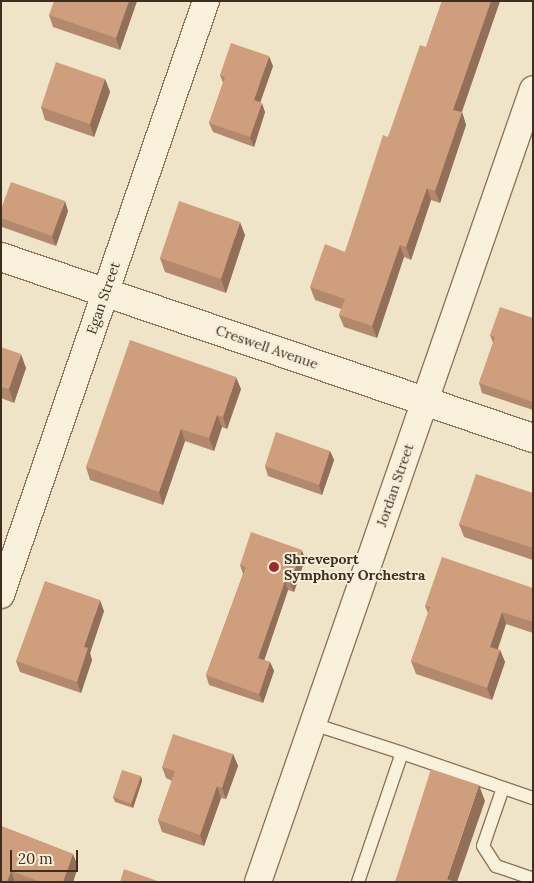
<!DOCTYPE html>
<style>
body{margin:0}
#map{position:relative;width:534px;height:883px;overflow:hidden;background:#f0e4c8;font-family:Lora,serif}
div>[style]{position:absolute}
.roads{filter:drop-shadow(1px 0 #8d765c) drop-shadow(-1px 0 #8d765c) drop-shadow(0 1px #8d765c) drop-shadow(0 -1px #8d765c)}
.service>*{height:12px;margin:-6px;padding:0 6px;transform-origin:6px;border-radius:6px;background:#faf1dc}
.minor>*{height:26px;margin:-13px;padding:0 13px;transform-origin:13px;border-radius:13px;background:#faf1dc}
.tertiary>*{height:28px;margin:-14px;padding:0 14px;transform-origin:14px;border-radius:14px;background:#faf1dc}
.wall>*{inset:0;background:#b2896c}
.shaded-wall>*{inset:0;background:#916f58}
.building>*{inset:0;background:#cf9f7d}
.dots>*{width:14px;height:14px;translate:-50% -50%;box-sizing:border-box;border:2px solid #f7eed8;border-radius:50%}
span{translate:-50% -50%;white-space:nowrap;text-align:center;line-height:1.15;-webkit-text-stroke:4px #f7eed8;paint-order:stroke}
.street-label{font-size:14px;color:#3d2e20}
.poi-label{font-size:14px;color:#3d2e20;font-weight:700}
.left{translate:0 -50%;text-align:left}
.frame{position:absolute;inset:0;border:2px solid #3d2e20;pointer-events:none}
.scale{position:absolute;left:10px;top:850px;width:68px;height:22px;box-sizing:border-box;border:2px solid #3d2e20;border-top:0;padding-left:6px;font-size:15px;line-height:18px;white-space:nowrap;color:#3d2e20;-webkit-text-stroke:4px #f7eed8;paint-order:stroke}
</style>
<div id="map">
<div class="roads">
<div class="service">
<div style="left:313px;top:724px;width:94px;rotate:18deg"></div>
<div style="left:503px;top:788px;width:61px;rotate:109deg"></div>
<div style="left:483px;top:846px;width:24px;rotate:57deg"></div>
<div style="left:496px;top:866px;width:39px;rotate:19deg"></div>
<div style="left:358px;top:882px;width:136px;rotate:-71.2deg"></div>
<div style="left:402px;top:753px;width:139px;rotate:19deg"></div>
</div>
<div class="minor">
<div style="left:1px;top:595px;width:628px;rotate:-70.96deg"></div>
<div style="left:258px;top:882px;width:839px;rotate:-70.87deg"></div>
</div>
<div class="tertiary">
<div style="left:1px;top:257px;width:562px;rotate:18.79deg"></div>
</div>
</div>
<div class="wall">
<div style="clip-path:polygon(137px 1px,120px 50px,53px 27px,49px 15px)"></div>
<div style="clip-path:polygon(442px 1px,500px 1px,462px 112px,466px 125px,440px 203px,431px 200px,411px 260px,404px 257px,377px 338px,344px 327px,339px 315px,341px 309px,315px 300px,310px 287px,345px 252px,388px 137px,426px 47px)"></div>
<div style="clip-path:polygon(273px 66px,260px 102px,265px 112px,254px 147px,213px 132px,209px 123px,223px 83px,220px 75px)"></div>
<div style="clip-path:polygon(105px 79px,110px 92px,94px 137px,45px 120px,41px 107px)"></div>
<div style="clip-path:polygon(1px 209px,68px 211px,56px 246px,2px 227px,1px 225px)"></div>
<div style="clip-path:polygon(245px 235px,226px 293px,165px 272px,160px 258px)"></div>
<div style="clip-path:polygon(533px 318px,533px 410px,482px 393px,479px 383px,493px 343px,490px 335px)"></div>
<div style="clip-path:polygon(1px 347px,26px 368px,14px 403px,1px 398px)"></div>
<div style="clip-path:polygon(241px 389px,227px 429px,222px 427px,214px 451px,185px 441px,163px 505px,90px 480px,86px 467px)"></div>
<div style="clip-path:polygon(330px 451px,334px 460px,322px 495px,268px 476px,265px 466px)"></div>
<div style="clip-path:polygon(533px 493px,533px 560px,464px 537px,459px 524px)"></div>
<div style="clip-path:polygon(305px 559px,294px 592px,288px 590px,264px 660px,270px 662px,274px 671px,263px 703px,209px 685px,206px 675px,243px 574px,240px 565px)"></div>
<div style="clip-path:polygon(533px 588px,533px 633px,506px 624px,498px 649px,500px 650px,505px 662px,492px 700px,416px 674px,411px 661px,428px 613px,425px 606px)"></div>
<div style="clip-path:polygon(104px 611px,90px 653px,92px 660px,81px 693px,20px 672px,16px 661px)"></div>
<div style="clip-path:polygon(233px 754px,238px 766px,226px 799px,221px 798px,204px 846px,162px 832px,158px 820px,172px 781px,166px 778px,162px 767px)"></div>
<div style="clip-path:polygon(141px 776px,142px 781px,133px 808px,115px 802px,113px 797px)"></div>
<div style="clip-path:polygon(1px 826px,73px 854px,78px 867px,73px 882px,1px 882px)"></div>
</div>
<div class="shaded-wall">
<div style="clip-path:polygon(129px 1px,137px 1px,120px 50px,116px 38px)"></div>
<div style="clip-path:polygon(491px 1px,500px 1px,458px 122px,453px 110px)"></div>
<div style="clip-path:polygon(269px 56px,273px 66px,258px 109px,254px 100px)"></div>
<div style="clip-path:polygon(105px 79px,110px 92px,94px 137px,90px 124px)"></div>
<div style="clip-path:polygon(262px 103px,265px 112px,254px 147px,250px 137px)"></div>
<div style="clip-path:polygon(462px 112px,466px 125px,440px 203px,435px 191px)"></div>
<div style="clip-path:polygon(427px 188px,431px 200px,411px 260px,406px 247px)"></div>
<div style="clip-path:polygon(65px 201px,68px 211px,56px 246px,52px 236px)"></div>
<div style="clip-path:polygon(240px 222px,245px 235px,226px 293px,221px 279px)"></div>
<div style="clip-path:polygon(400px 245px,404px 257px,377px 338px,372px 326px)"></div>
<div style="clip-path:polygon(21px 354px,26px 368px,14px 403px,9px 389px)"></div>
<div style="clip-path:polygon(236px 377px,241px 389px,227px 429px,223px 417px)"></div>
<div style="clip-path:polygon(217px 415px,222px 427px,214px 451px,209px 438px)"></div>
<div style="clip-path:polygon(181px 429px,185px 441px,163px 505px,159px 492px)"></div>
<div style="clip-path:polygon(330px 451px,334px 460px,322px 495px,319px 485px)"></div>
<div style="clip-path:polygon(302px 550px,305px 559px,294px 592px,290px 583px)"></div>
<div style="clip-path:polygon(285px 581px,288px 590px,262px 667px,258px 658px)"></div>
<div style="clip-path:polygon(100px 600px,104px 611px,90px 653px,92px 660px,81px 693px,77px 682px,84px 647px)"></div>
<div style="clip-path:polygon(502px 612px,506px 624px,494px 659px,490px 647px)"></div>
<div style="clip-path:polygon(500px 650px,505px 662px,492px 700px,487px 688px)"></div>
<div style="clip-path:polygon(270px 662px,274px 671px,263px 703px,259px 694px)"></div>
<div style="clip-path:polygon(233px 754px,238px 766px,226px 799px,222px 788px)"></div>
<div style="clip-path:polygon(141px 776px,142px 781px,133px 808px,131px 804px)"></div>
<div style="clip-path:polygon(479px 785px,485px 801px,457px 882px,448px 882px,447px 879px)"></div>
<div style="clip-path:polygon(217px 786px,221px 798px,204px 846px,200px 835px)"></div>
<div style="clip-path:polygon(73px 854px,78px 867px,73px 882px,63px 882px)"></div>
<div style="clip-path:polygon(11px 871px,15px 882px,7px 882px)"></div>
</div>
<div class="building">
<div style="clip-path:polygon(54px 1px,129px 1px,116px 38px,49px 15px)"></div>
<div style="clip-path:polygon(442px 1px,491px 1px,453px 110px,462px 112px,435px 191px,427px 188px,406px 247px,400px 245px,372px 326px,339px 315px,345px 299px,310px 287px,325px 244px,345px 252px,383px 135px,388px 137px,420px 45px,426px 47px)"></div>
<div style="clip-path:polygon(231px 43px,269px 56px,254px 100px,262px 103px,250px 137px,209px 123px,225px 77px,220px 75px)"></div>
<div style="clip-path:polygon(56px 62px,105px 79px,90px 124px,41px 107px)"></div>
<div style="clip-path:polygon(11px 182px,65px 201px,52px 236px,1px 218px,1px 209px)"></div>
<div style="clip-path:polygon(179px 201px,240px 222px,221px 279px,160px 258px)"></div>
<div style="clip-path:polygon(500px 307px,533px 318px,533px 402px,479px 383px,495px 337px,490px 335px)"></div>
<div style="clip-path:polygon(130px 340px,236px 377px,223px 417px,217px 415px,209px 438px,181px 429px,159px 492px,86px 467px)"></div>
<div style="clip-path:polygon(1px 347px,21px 354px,9px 389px,1px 387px)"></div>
<div style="clip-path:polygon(276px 432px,330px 451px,319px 485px,265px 466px)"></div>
<div style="clip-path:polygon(476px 474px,533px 493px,533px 548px,459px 524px)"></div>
<div style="clip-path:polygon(251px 532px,302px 550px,290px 583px,285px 581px,258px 658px,270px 662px,259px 694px,206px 675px,246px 567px,240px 565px)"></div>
<div style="clip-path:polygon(442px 557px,533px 588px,533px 622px,502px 612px,490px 647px,500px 650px,487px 688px,411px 661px,430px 607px,425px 606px)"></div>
<div style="clip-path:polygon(45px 581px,100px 600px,84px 647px,88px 648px,77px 682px,16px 661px)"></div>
<div style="clip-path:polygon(173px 734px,233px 754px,222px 788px,217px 786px,200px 835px,158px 820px,175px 771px,162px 767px)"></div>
<div style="clip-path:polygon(431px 769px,479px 785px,447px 879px,455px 882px,395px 882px)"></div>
<div style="clip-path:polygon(122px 770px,141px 776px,131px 804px,113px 797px)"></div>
<div style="clip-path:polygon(1px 826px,73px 854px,63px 882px,41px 882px,11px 871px,7px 882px,1px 882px)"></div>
<div style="clip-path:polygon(124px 869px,160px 882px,120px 882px)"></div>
</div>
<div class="dots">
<div style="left:274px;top:567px;background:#9e2a2b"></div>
</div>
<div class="street-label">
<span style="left:103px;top:298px;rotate:-71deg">Egan Street</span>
<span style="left:267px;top:347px;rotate:19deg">Creswell Avenue</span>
<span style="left:395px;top:485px;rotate:-71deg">Jordan Street</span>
</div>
<div class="poi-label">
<span class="left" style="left:284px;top:567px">Shreveport<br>Symphony Orchestra</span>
</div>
<div class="frame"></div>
<div class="scale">20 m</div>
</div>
